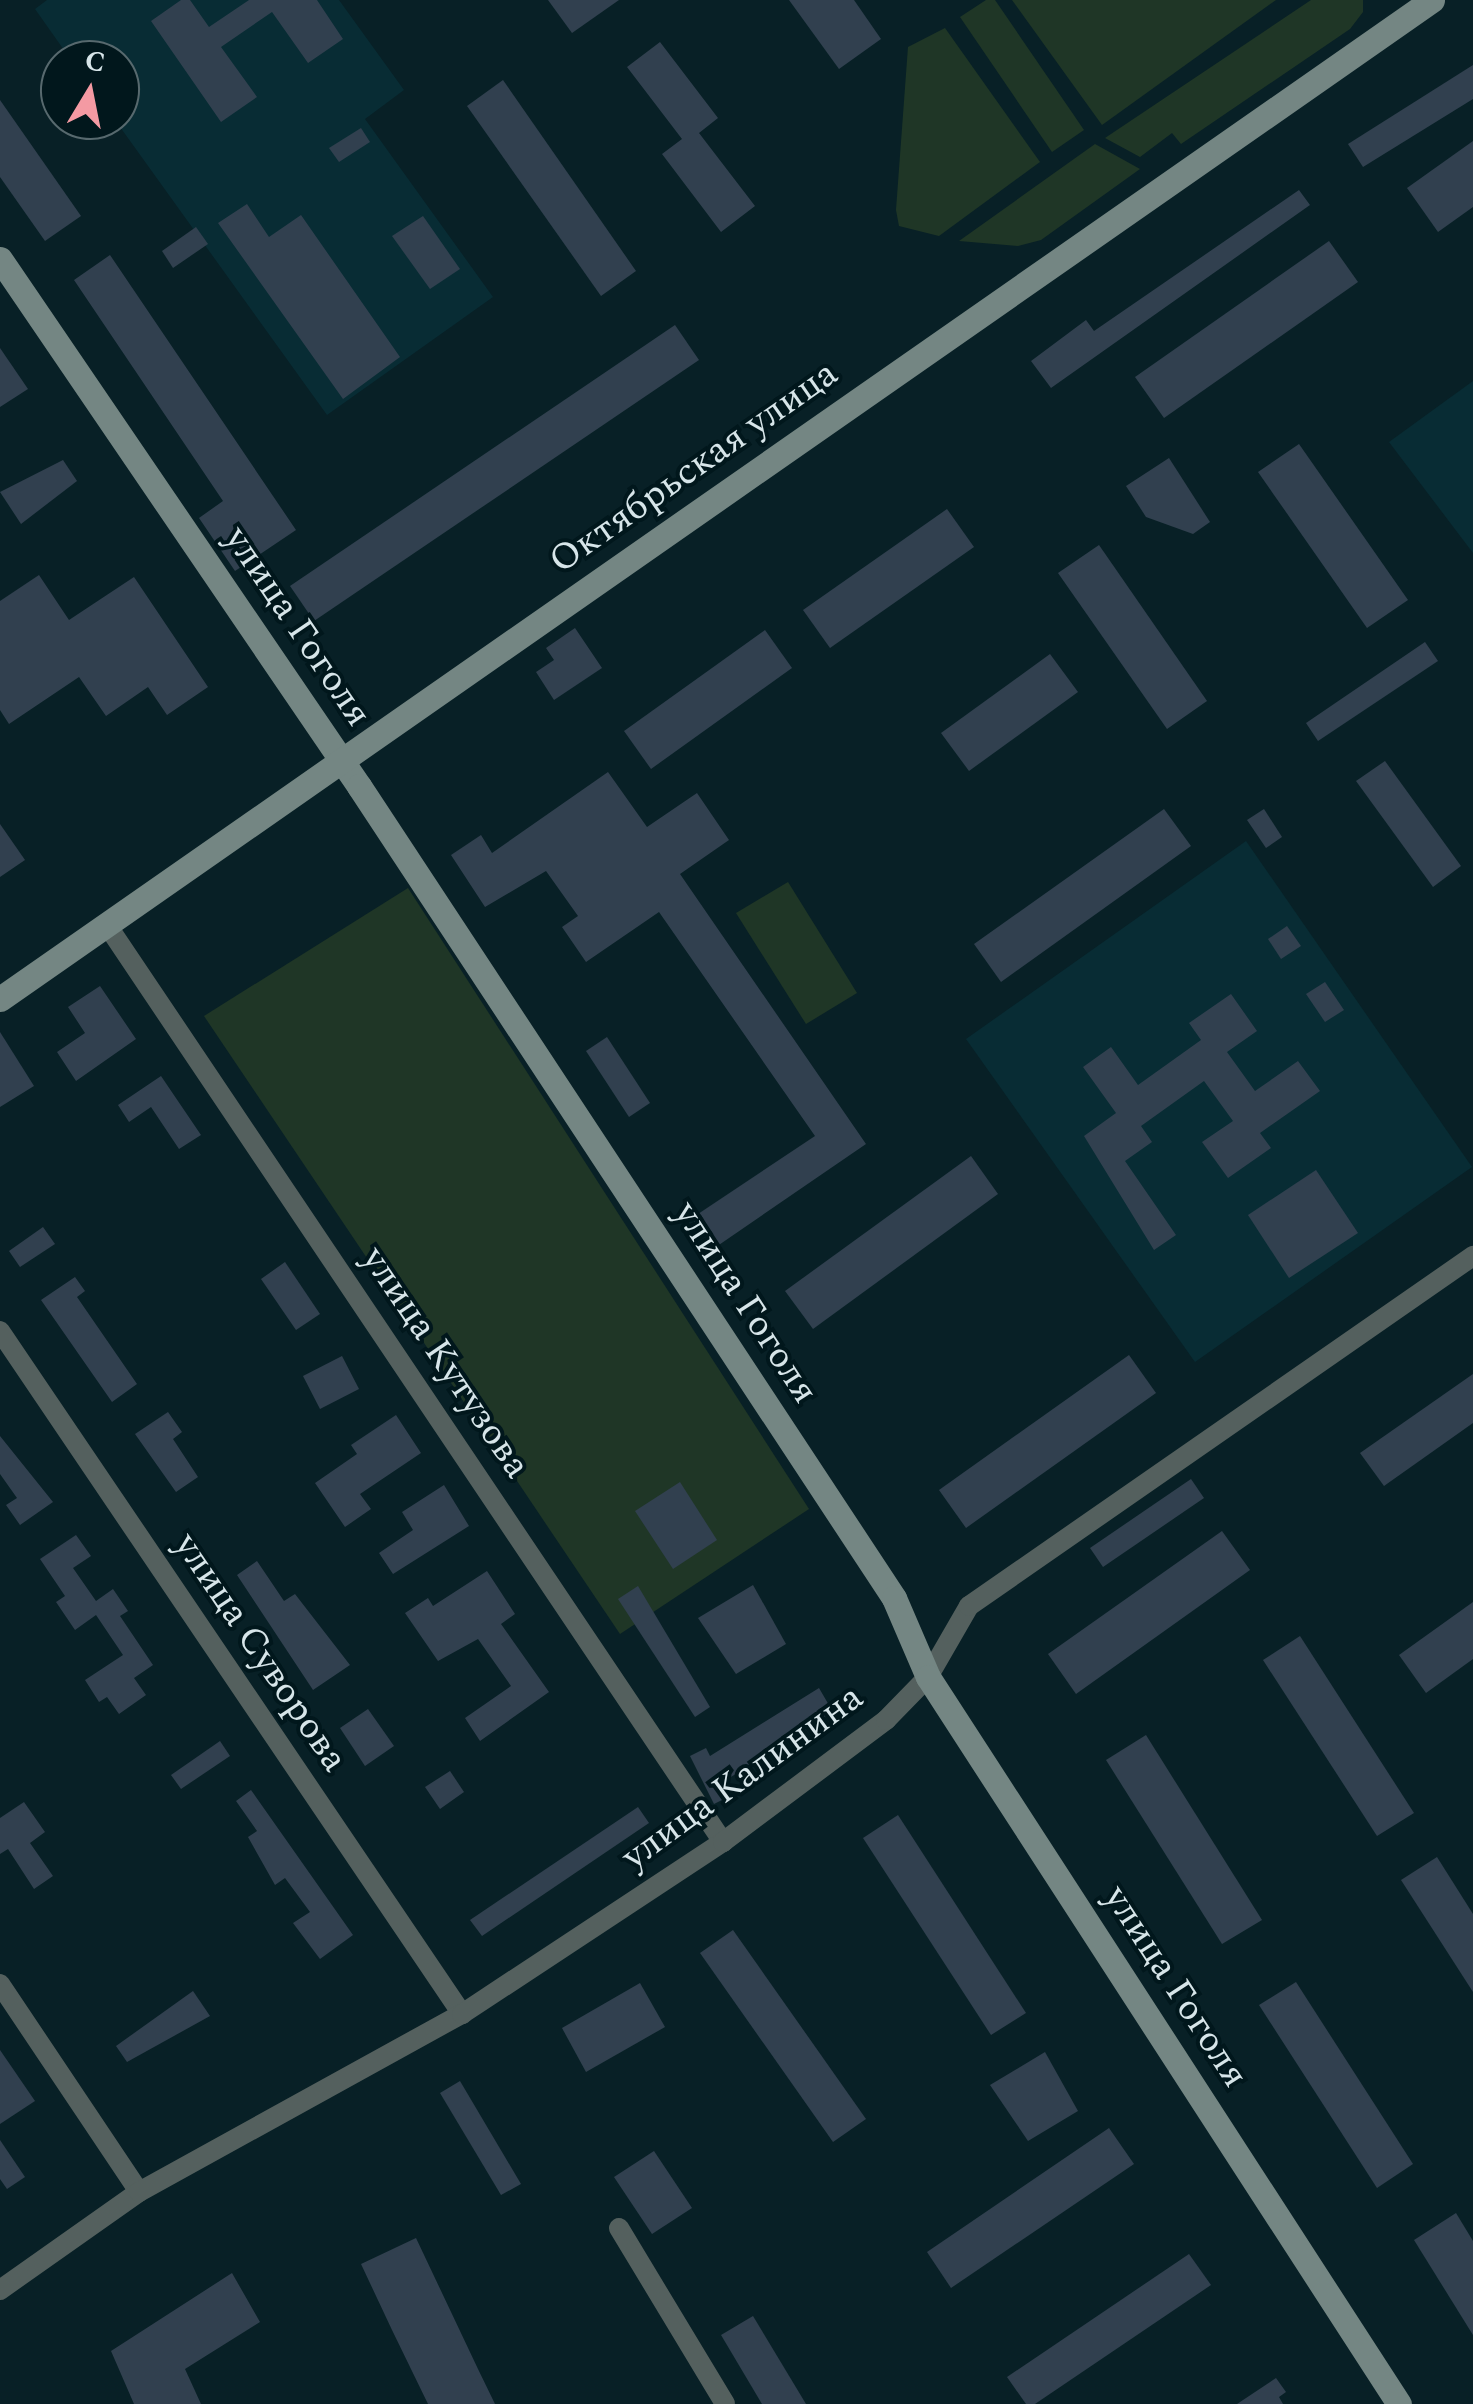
<!DOCTYPE html>
<meta charset="utf-8">
<style>
body{margin:0}
#map{position:relative;width:1473px;height:2404px;overflow:hidden;background:#082026;font-family:Spectral,serif}
div>[style]{position:absolute}
.built>*{inset:0;background:#082c34}
.green>*{inset:0;background:#1f3626}
.building>*{inset:0;background:#31404f}
.street>*{height:20px;margin:-10px;padding:0 10px;transform-origin:10px;border-radius:10px;background:#54605e}
.secondary>*{height:25px;margin:-12.5px;padding:0 12.5px;transform-origin:12.5px;border-radius:12.5px;background:#748683}
span{translate:-50% -50%;white-space:nowrap;text-align:center;line-height:1.15;-webkit-text-stroke:8px #01171c;paint-order:stroke}
.street-label{font-size:38px;color:#d7e5e9}
.north{position:absolute;left:40px;top:40px;width:100px;height:100px;box-sizing:border-box;background:#01171c;border:2px solid #57696e;border-radius:50%;rotate:10deg;font-size:28px;font-weight:700;line-height:40px;text-align:center;color:#d7e5e9}
.north::after{content:'';display:block;margin:auto;width:35px;height:45px;background:#f49aa3;clip-path:polygon(50% 0,100% 100%,50% 72%,0 100%)}
</style>
<div id="map">
<div class="built">
<div style="clip-path:polygon(47px 0,339px 0,404px 90px,365px 119px,493px 297px,327px 415px,115px 120px,120px 120px,120px 60px,71px 60px,35px 9px)"></div>
<div style="clip-path:polygon(1473px 381px,1473px 553px,1389px 442px)"></div>
<div style="clip-path:polygon(1246px 841px,1472px 1167px,1195px 1362px,966px 1039px)"></div>
</div>
<div class="green">
<div style="clip-path:polygon(986px 0,995px 0,1084px 130px,1052px 152px,960px 17px)"></div>
<div style="clip-path:polygon(1012px 0,1276px 0,1102px 125px)"></div>
<div style="clip-path:polygon(1311px 0,1363px 0,1363px 12px,1350px 29px,1181px 144px,1172px 133px,1140px 157px,1105px 138px)"></div>
<div style="clip-path:polygon(945px 28px,1040px 162px,939px 236px,899px 226px,896px 210px,908px 47px)"></div>
<div style="clip-path:polygon(1095px 144px,1140px 169px,1041px 240px,1018px 246px,959px 241px)"></div>
<div style="clip-path:polygon(788px 882px,857px 993px,806px 1024px,736px 913px)"></div>
<div style="clip-path:polygon(408px 888px,809px 1509px,620px 1634px,204px 1016px)"></div>
</div>
<div class="building">
<div style="clip-path:polygon(181px 0,190px 0,209px 27px,249px 0,317px 0,343px 39px,308px 63px,272px 12px,221px 47px,257px 97px,221px 122px,151px 21px)"></div>
<div style="clip-path:polygon(548px 0,619px 0,572px 33px)"></div>
<div style="clip-path:polygon(789px 0,854px 0,881px 39px,839px 69px)"></div>
<div style="clip-path:polygon(660px 42px,718px 118px,699px 133px,755px 206px,721px 232px,662px 154px,682px 139px,627px 67px)"></div>
<div style="clip-path:polygon(1473px 65px,1473px 99px,1363px 167px,1348px 144px)"></div>
<div style="clip-path:polygon(503px 80px,636px 271px,601px 296px,467px 106px)"></div>
<div style="clip-path:polygon(0 100px,81px 216px,45px 241px,0 177px)"></div>
<div style="clip-path:polygon(361px 128px,370px 142px,339px 162px,329px 148px)"></div>
<div style="clip-path:polygon(1473px 141px,1473px 207px,1438px 232px,1407px 188px)"></div>
<div style="clip-path:polygon(1299px 190px,1310px 205px,1051px 388px,1031px 361px,1086px 320px,1094px 331px)"></div>
<div style="clip-path:polygon(247px 204px,269px 237px,301px 215px,400px 357px,343px 399px,218px 223px)"></div>
<div style="clip-path:polygon(423px 216px,460px 269px,430px 289px,392px 236px)"></div>
<div style="clip-path:polygon(196px 227px,208px 244px,173px 268px,162px 251px)"></div>
<div style="clip-path:polygon(1329px 241px,1358px 282px,1164px 418px,1135px 377px)"></div>
<div style="clip-path:polygon(110px 255px,296px 530px,235px 571px,199px 518px,223px 501px,74px 280px)"></div>
<div style="clip-path:polygon(675px 325px,699px 360px,314px 621px,290px 586px)"></div>
<div style="clip-path:polygon(0 348px,28px 389px,0 407px)"></div>
<div style="clip-path:polygon(1299px 444px,1408px 600px,1367px 628px,1258px 472px)"></div>
<div style="clip-path:polygon(1169px 458px,1210px 522px,1193px 534px,1146px 517px,1126px 486px)"></div>
<div style="clip-path:polygon(63px 460px,77px 481px,21px 524px,0 492px)"></div>
<div style="clip-path:polygon(947px 509px,974px 547px,830px 648px,803px 610px)"></div>
<div style="clip-path:polygon(1099px 545px,1207px 701px,1167px 729px,1058px 573px)"></div>
<div style="clip-path:polygon(39px 575px,69px 620px,134px 577px,208px 687px,167px 715px,148px 687px,106px 716px,79px 677px,9px 724px,0 710px,0 601px)"></div>
<div style="clip-path:polygon(575px 628px,602px 668px,554px 700px,536px 672px,554px 660px,546px 648px)"></div>
<div style="clip-path:polygon(765px 630px,792px 668px,651px 769px,624px 731px)"></div>
<div style="clip-path:polygon(1425px 642px,1438px 661px,1318px 741px,1306px 723px)"></div>
<div style="clip-path:polygon(1050px 654px,1078px 692px,969px 771px,941px 733px)"></div>
<div style="clip-path:polygon(1385px 761px,1461px 866px,1433px 887px,1356px 781px)"></div>
<div style="clip-path:polygon(608px 772px,647px 827px,697px 793px,729px 840px,680px 874px,866px 1144px,713px 1249px,692px 1218px,815px 1136px,659px 912px,586px 962px,562px 927px,578px 916px,546px 871px,485px 907px,451px 855px,481px 835px,492px 853px)"></div>
<div style="clip-path:polygon(1164px 809px,1191px 846px,1001px 982px,974px 944px)"></div>
<div style="clip-path:polygon(1264px 809px,1282px 837px,1266px 848px,1247px 820px)"></div>
<div style="clip-path:polygon(0 824px,25px 860px,0 877px)"></div>
<div style="clip-path:polygon(1287px 926px,1301px 946px,1281px 959px,1268px 939px)"></div>
<div style="clip-path:polygon(1325px 982px,1344px 1010px,1325px 1022px,1306px 994px)"></div>
<div style="clip-path:polygon(100px 986px,136px 1039px,76px 1081px,57px 1052px,85px 1033px,68px 1007px)"></div>
<div style="clip-path:polygon(1231px 994px,1257px 1031px,1227px 1052px,1255px 1091px,1298px 1061px,1320px 1091px,1260px 1133px,1271px 1148px,1228px 1178px,1202px 1142px,1233px 1121px,1204px 1081px,1141px 1126px,1152px 1142px,1125px 1161px,1176px 1235px,1154px 1250px,1084px 1136px,1116px 1113px,1083px 1067px,1111px 1047px,1138px 1085px,1201px 1040px,1189px 1023px)"></div>
<div style="clip-path:polygon(0 1032px,34px 1086px,0 1107px)"></div>
<div style="clip-path:polygon(607px 1037px,650px 1103px,629px 1117px,586px 1051px)"></div>
<div style="clip-path:polygon(161px 1076px,201px 1135px,179px 1149px,151px 1107px,129px 1122px,118px 1105px)"></div>
<div style="clip-path:polygon(971px 1156px,998px 1194px,813px 1329px,785px 1291px)"></div>
<div style="clip-path:polygon(1316px 1170px,1358px 1233px,1289px 1278px,1248px 1215px)"></div>
<div style="clip-path:polygon(43px 1227px,55px 1244px,20px 1267px,9px 1251px)"></div>
<div style="clip-path:polygon(285px 1262px,320px 1314px,296px 1330px,261px 1279px)"></div>
<div style="clip-path:polygon(75px 1277px,85px 1291px,77px 1297px,137px 1384px,112px 1402px,41px 1300px)"></div>
<div style="clip-path:polygon(1129px 1355px,1156px 1393px,966px 1528px,939px 1490px)"></div>
<div style="clip-path:polygon(342px 1356px,359px 1389px,320px 1409px,303px 1376px)"></div>
<div style="clip-path:polygon(1473px 1374px,1473px 1423px,1384px 1486px,1360px 1453px)"></div>
<div style="clip-path:polygon(168px 1412px,182px 1432px,173px 1439px,198px 1477px,176px 1492px,135px 1434px)"></div>
<div style="clip-path:polygon(396px 1415px,421px 1453px,360px 1494px,371px 1509px,345px 1527px,315px 1483px,357px 1454px,351px 1445px)"></div>
<div style="clip-path:polygon(0 1436px,53px 1502px,20px 1525px,6px 1505px,17px 1498px,0 1474px)"></div>
<div style="clip-path:polygon(1191px 1479px,1204px 1498px,1103px 1567px,1090px 1548px)"></div>
<div style="clip-path:polygon(680px 1482px,717px 1540px,673px 1569px,635px 1511px)"></div>
<div style="clip-path:polygon(444px 1485px,469px 1526px,393px 1574px,379px 1553px,413px 1530px,402px 1512px)"></div>
<div style="clip-path:polygon(1222px 1531px,1250px 1570px,1076px 1694px,1048px 1654px)"></div>
<div style="clip-path:polygon(76px 1535px,91px 1556px,73px 1568px,96px 1601px,113px 1589px,128px 1611px,120px 1616px,153px 1665px,134px 1678px,146px 1695px,119px 1714px,107px 1697px,99px 1702px,85px 1680px,123px 1655px,96px 1615px,75px 1630px,56px 1602px,65px 1596px,40px 1559px)"></div>
<div style="clip-path:polygon(257px 1561px,284px 1601px,295px 1594px,350px 1665px,313px 1690px,237px 1575px)"></div>
<div style="clip-path:polygon(487px 1571px,515px 1614px,501px 1624px,549px 1692px,480px 1741px,465px 1718px,511px 1686px,478px 1639px,438px 1661px,405px 1613px,428px 1598px,433px 1606px)"></div>
<div style="clip-path:polygon(753px 1585px,786px 1644px,736px 1674px,698px 1618px)"></div>
<div style="clip-path:polygon(638px 1586px,710px 1707px,695px 1717px,618px 1599px)"></div>
<div style="clip-path:polygon(1473px 1602px,1473px 1659px,1426px 1693px,1399px 1655px)"></div>
<div style="clip-path:polygon(1300px 1636px,1414px 1813px,1377px 1836px,1263px 1660px)"></div>
<div style="clip-path:polygon(819px 1688px,833px 1712px,723px 1782px,730px 1796px,714px 1804px,690px 1756px,706px 1748px,710px 1756px)"></div>
<div style="clip-path:polygon(368px 1709px,394px 1746px,365px 1766px,340px 1728px)"></div>
<div style="clip-path:polygon(1146px 1735px,1262px 1920px,1222px 1944px,1106px 1760px)"></div>
<div style="clip-path:polygon(220px 1741px,230px 1756px,181px 1789px,171px 1775px)"></div>
<div style="clip-path:polygon(450px 1771px,464px 1792px,440px 1809px,425px 1787px)"></div>
<div style="clip-path:polygon(251px 1790px,353px 1935px,320px 1959px,293px 1923px,310px 1912px,285px 1878px,275px 1885px,248px 1837px,257px 1831px,236px 1801px)"></div>
<div style="clip-path:polygon(24px 1802px,45px 1832px,30px 1843px,53px 1876px,34px 1889px,8px 1849px,0 1854px,0 1818px)"></div>
<div style="clip-path:polygon(638px 1807px,649px 1823px,482px 1936px,470px 1920px)"></div>
<div style="clip-path:polygon(898px 1815px,1026px 2013px,991px 2035px,863px 1838px)"></div>
<div style="clip-path:polygon(1437px 1857px,1473px 1914px,1473px 1992px,1401px 1880px)"></div>
<div style="clip-path:polygon(733px 1930px,866px 2119px,833px 2142px,700px 1953px)"></div>
<div style="clip-path:polygon(1296px 1982px,1413px 2164px,1377px 2188px,1259px 2005px)"></div>
<div style="clip-path:polygon(640px 1983px,665px 2027px,586px 2072px,562px 2028px)"></div>
<div style="clip-path:polygon(193px 1991px,210px 2016px,127px 2062px,116px 2046px)"></div>
<div style="clip-path:polygon(0 2050px,35px 2101px,0 2124px)"></div>
<div style="clip-path:polygon(1045px 2052px,1078px 2111px,1028px 2141px,990px 2085px)"></div>
<div style="clip-path:polygon(460px 2081px,521px 2184px,501px 2195px,440px 2093px)"></div>
<div style="clip-path:polygon(1109px 2128px,1134px 2164px,951px 2288px,927px 2252px)"></div>
<div style="clip-path:polygon(0 2140px,25px 2177px,7px 2189px,0 2179px)"></div>
<div style="clip-path:polygon(654px 2151px,692px 2208px,652px 2234px,614px 2177px)"></div>
<div style="clip-path:polygon(1456px 2213px,1473px 2241px,1473px 2335px,1414px 2240px)"></div>
<div style="clip-path:polygon(416px 2238px,478px 2369px,495px 2404px,428px 2404px,392px 2330px,361px 2264px)"></div>
<div style="clip-path:polygon(1189px 2254px,1211px 2285px,1035px 2404px,1026px 2404px,1007px 2377px)"></div>
<div style="clip-path:polygon(232px 2273px,260px 2322px,185px 2369px,201px 2404px,134px 2404px,111px 2351px)"></div>
<div style="clip-path:polygon(753px 2316px,806px 2404px,762px 2404px,721px 2335px)"></div>
<div style="clip-path:polygon(1276px 2378px,1286px 2392px,1279px 2397px,1283px 2404px,1237px 2404px)"></div>
</div>
<div class="street">
<div style="left:107px;top:925px;width:1105px;rotate:56.11deg"></div>
<div style="left:0;top:1331px;width:825px;rotate:55.92deg"></div>
<div style="left:0;top:1984px;width:250px;rotate:56.2deg"></div>
<div style="left:619px;top:2228px;width:205px;rotate:58.9deg"></div>
<div style="left:0;top:2290px;width:170px;rotate:-35.2deg"></div>
<div style="left:139px;top:2192px;width:369px;rotate:-28.9deg"></div>
<div style="left:462px;top:2014px;width:313px;rotate:-33.4deg"></div>
<div style="left:723px;top:1842px;width:204px;rotate:-36.8deg"></div>
<div style="left:886px;top:1720px;width:60px;rotate:-45.7deg"></div>
<div style="left:928px;top:1677px;width:82px;rotate:-60deg"></div>
<div style="left:969px;top:1606px;width:614px;rotate:-34.78deg"></div>
</div>
<div class="secondary">
<div style="left:0;top:259px;width:638px;rotate:55.74deg"></div>
<div style="left:359px;top:786px;width:972px;rotate:56.62deg"></div>
<div style="left:894px;top:1598px;width:86px;rotate:66.7deg"></div>
<div style="left:928px;top:1677px;width:866px;rotate:57.06deg"></div>
<div style="left:0;top:999px;width:1746px;rotate:-34.9deg"></div>
</div>
<div class="street-label">
<span style="left:694px;top:468px;rotate:-35deg">Октябрьская улица</span>
<span style="left:297px;top:627px;rotate:56deg">улица Гоголя</span>
<span style="left:745px;top:1303px;rotate:57deg">улица Гоголя</span>
<span style="left:445px;top:1363px;rotate:56deg">улица Кутузова</span>
<span style="left:260px;top:1653px;rotate:56deg">улица Суворова</span>
<span style="left:743px;top:1778px;rotate:-36deg">улица Калинина</span>
<span style="left:1175px;top:1987px;rotate:57deg">улица Гоголя</span>
</div>
<div class="north">С</div>
</div>
